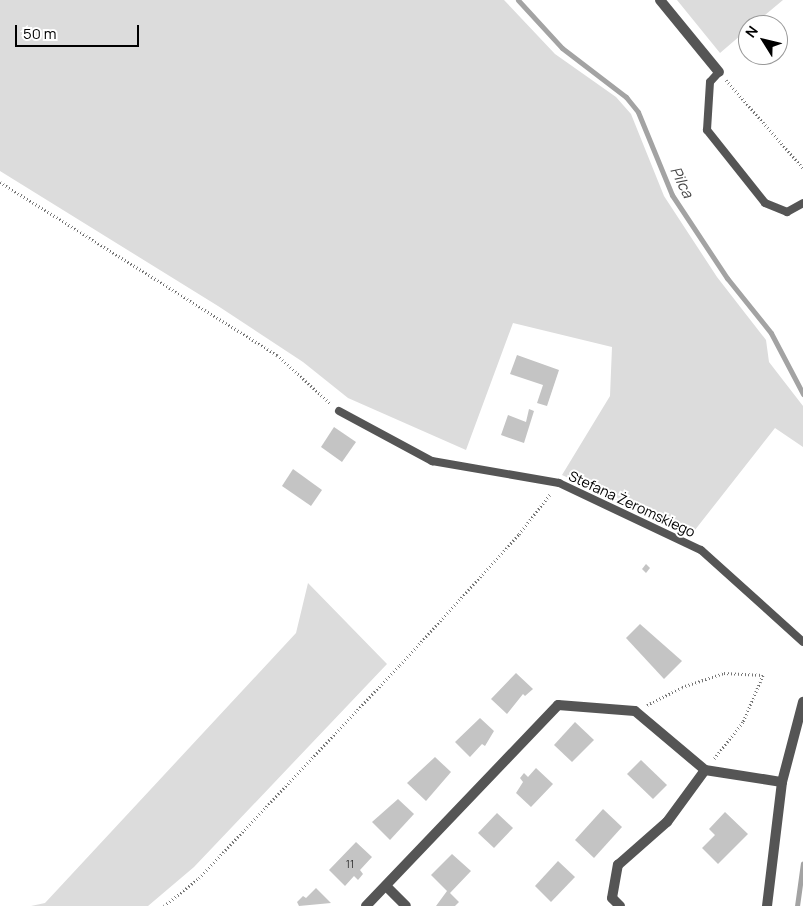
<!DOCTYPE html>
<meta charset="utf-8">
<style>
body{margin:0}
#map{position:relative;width:803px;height:906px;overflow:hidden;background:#fff;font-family:Manrope,sans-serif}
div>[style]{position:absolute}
.green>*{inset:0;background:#dcdcdc}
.stream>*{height:5px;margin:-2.5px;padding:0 2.5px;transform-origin:2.5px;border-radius:2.5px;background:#a3a3a3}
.building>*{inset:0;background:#c4c4c4}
.path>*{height:3px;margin-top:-1.5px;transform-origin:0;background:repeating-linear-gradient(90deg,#777 0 1px,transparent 0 3.5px)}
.lane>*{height:8px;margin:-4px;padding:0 4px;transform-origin:4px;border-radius:4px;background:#555}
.street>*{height:10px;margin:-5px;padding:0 5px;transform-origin:5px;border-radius:5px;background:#555}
span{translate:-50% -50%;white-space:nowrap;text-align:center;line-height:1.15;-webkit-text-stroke:4px #fff;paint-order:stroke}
.number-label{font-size:11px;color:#313131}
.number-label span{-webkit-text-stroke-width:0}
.street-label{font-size:14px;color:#000}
.water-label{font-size:15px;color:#444;font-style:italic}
.north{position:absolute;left:738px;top:15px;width:50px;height:50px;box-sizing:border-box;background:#fff;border:1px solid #999;border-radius:50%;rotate:306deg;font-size:14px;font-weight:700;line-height:20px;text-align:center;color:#000}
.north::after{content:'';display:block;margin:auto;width:18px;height:22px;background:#000;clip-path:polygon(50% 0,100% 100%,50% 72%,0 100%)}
.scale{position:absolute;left:15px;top:25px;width:124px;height:22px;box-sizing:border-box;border:2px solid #000;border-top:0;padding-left:6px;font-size:15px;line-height:18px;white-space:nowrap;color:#000;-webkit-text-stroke:4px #fff;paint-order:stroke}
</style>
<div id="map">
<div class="green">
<div style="clip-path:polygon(0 0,504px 0,555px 54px,616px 97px,631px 114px,664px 196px,717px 277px,766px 340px,769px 362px,803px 406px,803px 447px,775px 428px,691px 535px,562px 475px,610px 396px,612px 347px,513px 323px,466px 450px,348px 398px,303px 362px,218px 306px,0 171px)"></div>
<div style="clip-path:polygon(677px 0,783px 0,753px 25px,748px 25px,748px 29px,720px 53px)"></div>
<div style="clip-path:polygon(308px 583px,387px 664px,194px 867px,148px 906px,31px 906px,45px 903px,296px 633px)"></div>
</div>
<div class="stream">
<div style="left:518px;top:0;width:65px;rotate:47.5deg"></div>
<div style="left:562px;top:48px;width:81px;rotate:37.4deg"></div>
<div style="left:626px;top:97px;width:19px;rotate:51deg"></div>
<div style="left:638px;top:112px;width:90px;rotate:67.7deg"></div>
<div style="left:672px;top:195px;width:100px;rotate:56.5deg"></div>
<div style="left:727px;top:278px;width:70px;rotate:51.3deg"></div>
<div style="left:771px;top:333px;width:69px;rotate:62.3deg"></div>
<div style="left:797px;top:906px;width:43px;rotate:-82.1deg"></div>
</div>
<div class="building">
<div style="clip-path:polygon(517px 355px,559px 370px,547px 406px,537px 403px,543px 385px,510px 374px)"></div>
<div style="clip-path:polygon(529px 409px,534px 411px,524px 443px,501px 435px,508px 415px,526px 422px)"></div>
<div style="clip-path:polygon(334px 427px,356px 442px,342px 462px,321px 447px)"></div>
<div style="clip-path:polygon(293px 469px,322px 490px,311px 506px,282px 486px)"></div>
<div style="clip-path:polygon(646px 564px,650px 568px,646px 573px,642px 569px)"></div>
<div style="clip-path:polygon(640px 624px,682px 661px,664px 679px,626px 638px)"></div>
<div style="clip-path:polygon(516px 673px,533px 689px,525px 696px,523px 694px,507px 714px,491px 699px)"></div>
<div style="clip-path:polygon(480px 718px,494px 731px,485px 746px,482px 744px,470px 757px,455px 742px)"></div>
<div style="clip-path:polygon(575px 722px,594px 740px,572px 762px,554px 745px)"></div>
<div style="clip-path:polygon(435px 757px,451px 772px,426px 801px,407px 783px)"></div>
<div style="clip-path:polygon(641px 760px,667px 785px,653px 799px,627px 774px)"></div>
<div style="clip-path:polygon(536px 768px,553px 784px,531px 807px,516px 793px,523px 782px,520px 778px,524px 773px,528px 777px)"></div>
<div style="clip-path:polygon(398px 799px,414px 814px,390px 840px,372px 822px)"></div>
<div style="clip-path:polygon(603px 809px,622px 827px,594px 858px,575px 840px)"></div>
<div style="clip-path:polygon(725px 812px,748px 834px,718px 864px,702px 848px,715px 835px,709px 829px)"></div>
<div style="clip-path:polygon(497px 813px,513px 828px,494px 848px,478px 833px)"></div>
<div style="clip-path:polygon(356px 842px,372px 857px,360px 870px,363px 874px,358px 880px,354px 876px,345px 886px,329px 870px)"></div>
<div style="clip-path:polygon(452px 854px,471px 871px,450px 893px,459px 902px,455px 906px,436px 906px,447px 891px,431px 875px)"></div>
<div style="clip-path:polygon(558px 861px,575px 877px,551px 902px,535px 886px)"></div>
<div style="clip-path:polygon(316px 888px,331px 903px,299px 906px,297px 902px,303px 896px,306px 898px)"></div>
</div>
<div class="path">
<div style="left:726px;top:80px;width:117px;rotate:48.8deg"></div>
<div style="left:0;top:182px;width:327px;rotate:32deg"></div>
<div style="left:277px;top:355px;width:73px;rotate:42.2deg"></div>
<div style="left:647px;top:705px;width:39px;rotate:-27deg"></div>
<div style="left:682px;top:687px;width:44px;rotate:-18.4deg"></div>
<div style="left:724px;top:673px;width:39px;rotate:3deg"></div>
<div style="left:763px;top:675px;width:51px;rotate:113.1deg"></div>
<div style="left:743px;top:722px;width:48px;rotate:128.3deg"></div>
<div style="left:164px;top:906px;width:45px;rotate:-38.7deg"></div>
<div style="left:199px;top:878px;width:293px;rotate:-46.7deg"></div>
<div style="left:400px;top:665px;width:177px;rotate:-47.7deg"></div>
<div style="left:519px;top:534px;width:52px;rotate:-52deg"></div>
</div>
<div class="lane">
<div style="left:719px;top:72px;width:13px;rotate:132deg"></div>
<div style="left:710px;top:82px;width:48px;rotate:93.6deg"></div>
<div style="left:707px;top:130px;width:93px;rotate:51.5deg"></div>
<div style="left:765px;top:203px;width:24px;rotate:22deg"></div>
<div style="left:787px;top:212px;width:18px;rotate:-29deg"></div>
<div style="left:339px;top:411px;width:106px;rotate:28.3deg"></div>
<div style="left:432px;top:461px;width:129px;rotate:9.8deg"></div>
<div style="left:559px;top:483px;width:157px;rotate:25.3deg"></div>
<div style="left:701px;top:550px;width:137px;rotate:42deg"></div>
</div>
<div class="street">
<div style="left:660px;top:0;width:93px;rotate:50.7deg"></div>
<div style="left:386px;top:886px;width:28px;rotate:45deg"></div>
<div style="left:366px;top:906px;width:278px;rotate:-46.3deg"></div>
<div style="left:558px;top:705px;width:77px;rotate:4.5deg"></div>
<div style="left:635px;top:711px;width:92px;rotate:40.1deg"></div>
<div style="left:705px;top:770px;width:78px;rotate:8.9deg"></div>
<div style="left:620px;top:906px;width:11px;rotate:-135deg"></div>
<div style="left:612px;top:898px;width:34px;rotate:-80deg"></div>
<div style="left:618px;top:865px;width:65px;rotate:-41.3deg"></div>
<div style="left:667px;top:822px;width:64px;rotate:-53.8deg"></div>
<div style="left:767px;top:906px;width:125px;rotate:-83.1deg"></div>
<div style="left:782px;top:782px;width:83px;rotate:-75.3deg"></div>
</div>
<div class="number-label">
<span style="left:350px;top:864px">11</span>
</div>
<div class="street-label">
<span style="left:632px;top:504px;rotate:25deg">Stefana Żeromskiego</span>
</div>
<div class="water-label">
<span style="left:682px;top:182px;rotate:64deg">Pilca</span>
</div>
<div class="north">N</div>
<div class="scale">50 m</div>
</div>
